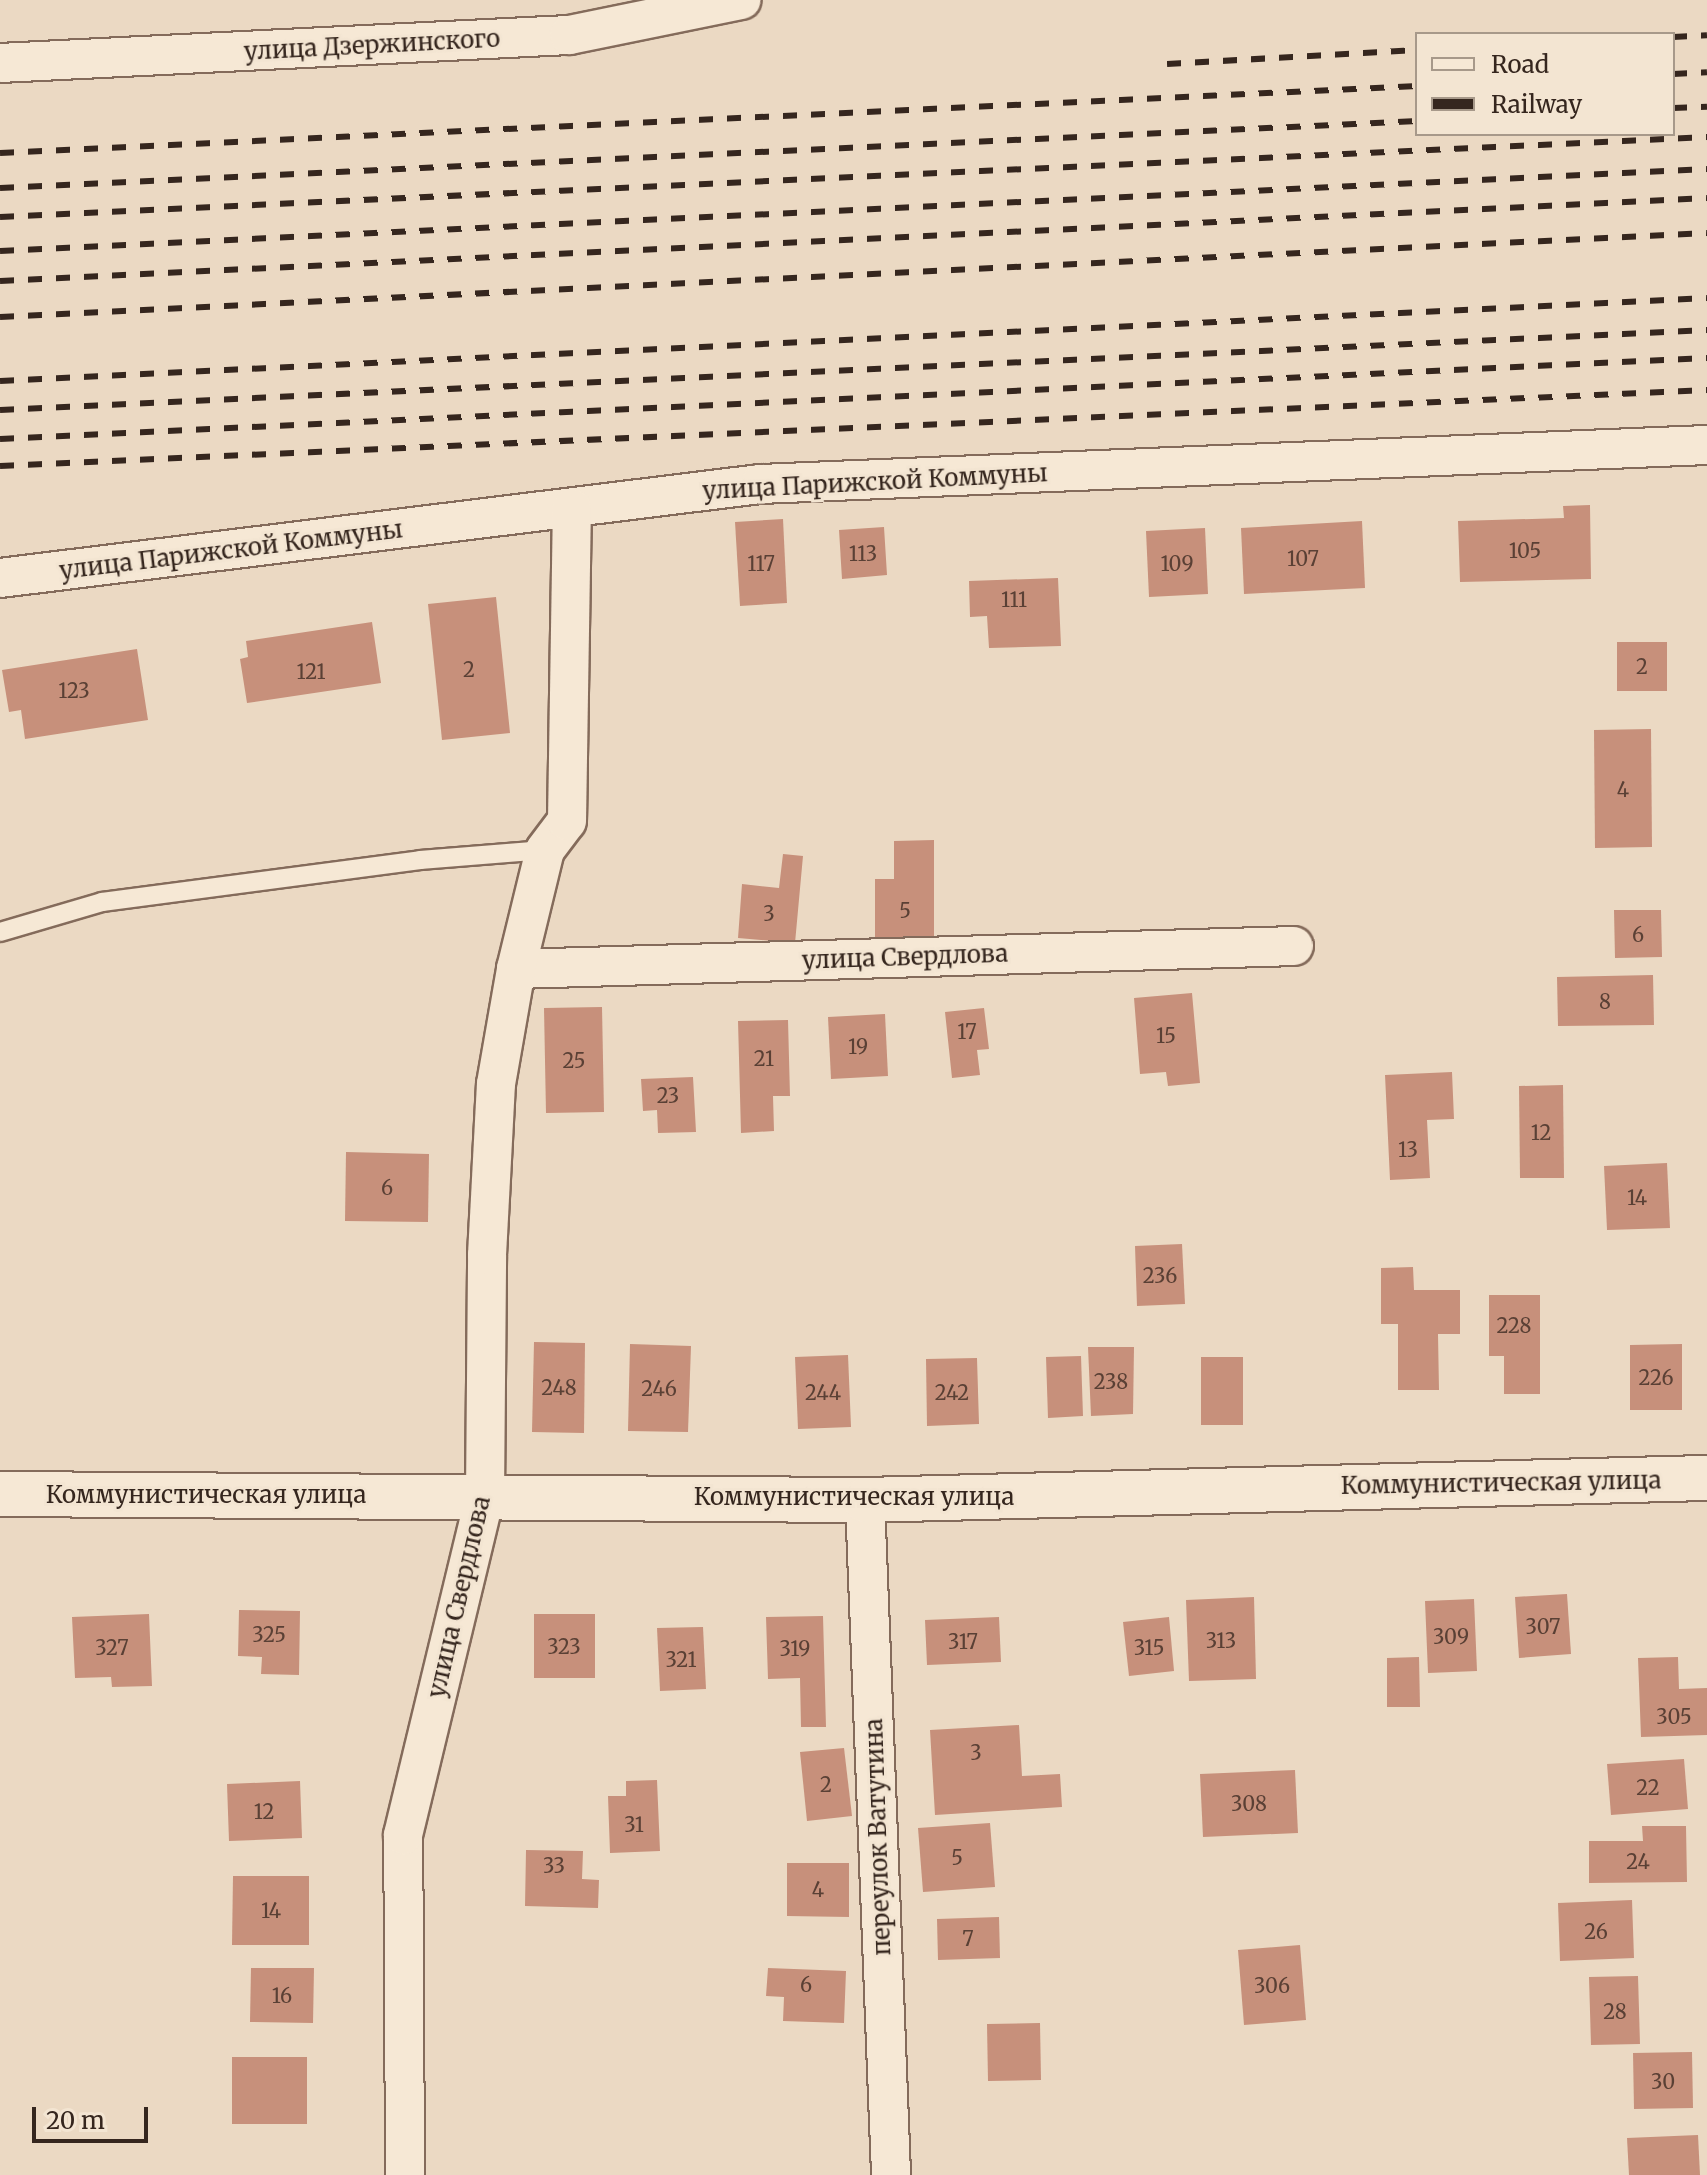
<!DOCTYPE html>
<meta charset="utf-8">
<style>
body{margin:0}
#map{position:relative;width:1707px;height:2175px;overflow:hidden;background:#ebd9c3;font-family:Merriweather,serif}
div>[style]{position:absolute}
.building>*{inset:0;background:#c7907b}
.roads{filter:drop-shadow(2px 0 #846b5b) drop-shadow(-2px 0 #846b5b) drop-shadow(0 2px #846b5b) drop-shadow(0 -2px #846b5b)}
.service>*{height:18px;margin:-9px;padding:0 9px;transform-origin:9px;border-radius:9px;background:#f6e8d5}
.minor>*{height:38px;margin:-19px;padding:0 19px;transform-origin:19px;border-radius:19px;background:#f6e8d5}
.tertiary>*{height:44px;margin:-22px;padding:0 22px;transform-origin:22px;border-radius:22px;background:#f6e8d5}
.rail>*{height:6px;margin-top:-3px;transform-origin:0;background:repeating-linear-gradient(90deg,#35261e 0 14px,transparent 0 28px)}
span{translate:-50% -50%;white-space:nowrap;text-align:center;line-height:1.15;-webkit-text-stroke:6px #f3e5d2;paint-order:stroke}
.number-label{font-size:20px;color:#5a4035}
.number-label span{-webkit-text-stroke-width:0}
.street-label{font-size:24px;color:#35261e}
.legend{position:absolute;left:1415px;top:32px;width:260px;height:104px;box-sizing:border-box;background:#f3e5d2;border:2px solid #a7998a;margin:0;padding:10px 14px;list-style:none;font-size:24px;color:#35261e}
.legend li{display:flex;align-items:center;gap:16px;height:40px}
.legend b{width:40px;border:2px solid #a7998a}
.scale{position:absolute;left:32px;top:2107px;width:116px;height:36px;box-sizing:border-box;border:4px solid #35261e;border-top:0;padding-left:10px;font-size:24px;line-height:28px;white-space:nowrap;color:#35261e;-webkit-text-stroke:6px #f3e5d2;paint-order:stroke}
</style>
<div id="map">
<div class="building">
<div style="clip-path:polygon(1590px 505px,1591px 579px,1460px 582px,1458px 521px,1564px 518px,1563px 506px)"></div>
<div style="clip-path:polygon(783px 519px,787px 603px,740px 606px,735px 522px)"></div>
<div style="clip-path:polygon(1362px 521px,1365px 588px,1244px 594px,1241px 528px)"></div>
<div style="clip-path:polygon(884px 527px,887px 575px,842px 579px,839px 530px)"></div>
<div style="clip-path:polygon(1205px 528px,1208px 594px,1149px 597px,1146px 531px)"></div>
<div style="clip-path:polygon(1058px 578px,1061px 646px,989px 648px,987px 616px,970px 617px,969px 581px)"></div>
<div style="clip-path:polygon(496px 597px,510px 733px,442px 740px,428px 604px)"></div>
<div style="clip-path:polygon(372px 622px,381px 683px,247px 703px,240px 659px,248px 657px,246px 641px)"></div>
<div style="clip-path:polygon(1617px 642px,1667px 642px,1667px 691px,1617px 691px)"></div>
<div style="clip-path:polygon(137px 649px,148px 720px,25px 739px,21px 710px,9px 712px,2px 670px)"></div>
<div style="clip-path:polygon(1651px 729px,1652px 847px,1595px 848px,1594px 730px)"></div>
<div style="clip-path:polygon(934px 840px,934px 942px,875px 942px,875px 879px,894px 879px,894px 841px)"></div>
<div style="clip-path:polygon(783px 854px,803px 856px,795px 943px,738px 938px,742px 884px,779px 888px)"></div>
<div style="clip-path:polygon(1614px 910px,1661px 910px,1662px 957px,1615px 958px)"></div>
<div style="clip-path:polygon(1653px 975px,1654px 1025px,1558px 1026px,1557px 977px)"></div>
<div style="clip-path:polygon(1192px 993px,1200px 1083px,1168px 1086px,1166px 1072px,1140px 1074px,1134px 998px)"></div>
<div style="clip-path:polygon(602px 1007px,604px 1112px,546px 1113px,544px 1008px)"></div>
<div style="clip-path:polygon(984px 1008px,989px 1049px,977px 1050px,980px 1075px,952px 1078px,945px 1012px)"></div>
<div style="clip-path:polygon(885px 1014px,888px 1076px,831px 1079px,828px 1017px)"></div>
<div style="clip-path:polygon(788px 1020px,790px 1096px,773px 1096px,774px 1131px,741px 1133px,738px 1021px)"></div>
<div style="clip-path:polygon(1452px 1072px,1454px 1119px,1427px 1120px,1430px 1178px,1390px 1180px,1385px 1075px)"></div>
<div style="clip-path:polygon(693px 1077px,696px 1132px,658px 1133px,657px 1110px,643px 1111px,641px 1079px)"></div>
<div style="clip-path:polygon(1563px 1085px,1564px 1178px,1520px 1178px,1519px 1086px)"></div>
<div style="clip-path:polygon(346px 1152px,429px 1154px,428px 1222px,345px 1221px)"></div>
<div style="clip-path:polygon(1667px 1163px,1670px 1228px,1607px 1230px,1604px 1166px)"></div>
<div style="clip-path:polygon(1182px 1244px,1185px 1304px,1137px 1306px,1135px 1246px)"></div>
<div style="clip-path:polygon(1413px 1267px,1414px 1290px,1460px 1290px,1460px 1334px,1438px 1334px,1439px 1390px,1398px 1390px,1398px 1324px,1381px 1324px,1381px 1268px)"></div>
<div style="clip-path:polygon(1489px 1295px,1540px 1295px,1540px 1394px,1504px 1394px,1504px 1356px,1489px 1356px)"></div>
<div style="clip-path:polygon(534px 1342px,585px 1343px,584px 1433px,532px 1432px)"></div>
<div style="clip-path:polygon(630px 1344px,691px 1346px,688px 1432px,628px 1431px)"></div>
<div style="clip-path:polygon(1682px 1344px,1682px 1410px,1630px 1410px,1630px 1345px)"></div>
<div style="clip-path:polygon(1088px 1347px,1134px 1347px,1133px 1414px,1091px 1416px)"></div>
<div style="clip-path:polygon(848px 1355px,851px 1427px,798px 1429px,795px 1357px)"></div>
<div style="clip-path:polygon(1081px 1356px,1083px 1416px,1048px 1418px,1046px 1357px)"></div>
<div style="clip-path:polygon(1201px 1357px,1243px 1357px,1243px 1425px,1201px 1425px)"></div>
<div style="clip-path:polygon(977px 1358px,979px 1424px,927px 1426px,926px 1359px)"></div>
<div style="clip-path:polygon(1567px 1594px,1571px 1654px,1519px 1658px,1515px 1597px)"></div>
<div style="clip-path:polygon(1254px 1597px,1256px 1679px,1189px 1681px,1186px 1600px)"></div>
<div style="clip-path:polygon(1474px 1599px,1477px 1671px,1428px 1673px,1425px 1601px)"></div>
<div style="clip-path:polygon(239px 1610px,300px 1611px,299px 1675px,261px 1674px,262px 1657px,238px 1656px)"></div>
<div style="clip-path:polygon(149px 1614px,152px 1686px,112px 1687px,111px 1677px,75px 1678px,72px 1617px)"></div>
<div style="clip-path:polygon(534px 1614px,595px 1614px,595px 1678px,534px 1678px)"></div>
<div style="clip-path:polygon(823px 1616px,826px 1727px,801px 1727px,800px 1678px,768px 1679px,766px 1617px)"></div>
<div style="clip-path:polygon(999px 1617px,1001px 1662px,927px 1665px,925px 1620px)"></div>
<div style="clip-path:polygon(1169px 1617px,1174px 1671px,1129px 1676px,1123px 1622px)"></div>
<div style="clip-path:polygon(703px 1627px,706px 1689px,660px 1691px,657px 1628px)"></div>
<div style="clip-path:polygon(1419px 1657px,1420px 1707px,1387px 1707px,1387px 1658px)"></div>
<div style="clip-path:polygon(1678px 1657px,1679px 1689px,1707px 1688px,1707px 1735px,1641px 1737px,1638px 1658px)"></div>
<div style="clip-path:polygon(1019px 1725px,1022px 1776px,1060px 1774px,1062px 1807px,935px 1815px,930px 1730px)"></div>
<div style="clip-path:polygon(844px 1748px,852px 1816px,807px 1821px,800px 1752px)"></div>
<div style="clip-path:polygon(1684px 1759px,1688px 1809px,1611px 1815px,1607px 1764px)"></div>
<div style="clip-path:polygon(1295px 1770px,1298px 1833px,1203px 1837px,1200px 1774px)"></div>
<div style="clip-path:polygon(657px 1780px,660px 1851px,610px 1853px,608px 1796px,626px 1796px,626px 1781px)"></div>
<div style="clip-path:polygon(300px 1781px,302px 1838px,229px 1841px,227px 1784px)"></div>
<div style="clip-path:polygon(990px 1823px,995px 1887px,923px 1892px,918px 1828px)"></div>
<div style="clip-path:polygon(1642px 1826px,1686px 1826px,1687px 1882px,1589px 1883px,1589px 1841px,1643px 1841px)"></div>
<div style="clip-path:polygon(526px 1850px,583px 1851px,582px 1879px,599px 1880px,598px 1908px,525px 1906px)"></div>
<div style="clip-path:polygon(787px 1863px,849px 1863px,849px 1917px,787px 1916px)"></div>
<div style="clip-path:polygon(233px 1876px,309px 1876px,309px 1945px,232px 1945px)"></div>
<div style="clip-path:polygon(1632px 1900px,1634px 1958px,1560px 1961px,1558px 1903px)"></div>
<div style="clip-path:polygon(999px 1917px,1000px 1958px,938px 1960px,937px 1919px)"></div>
<div style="clip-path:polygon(1300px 1945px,1306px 2020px,1244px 2025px,1238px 1950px)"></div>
<div style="clip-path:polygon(251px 1968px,314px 1968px,313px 2023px,250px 2022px)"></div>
<div style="clip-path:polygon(768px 1968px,846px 1971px,844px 2023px,783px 2021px,784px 1997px,766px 1996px)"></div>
<div style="clip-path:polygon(1638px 1976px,1640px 2044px,1591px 2045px,1589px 1977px)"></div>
<div style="clip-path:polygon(1040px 2023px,1041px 2080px,988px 2081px,987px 2024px)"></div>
<div style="clip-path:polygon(1692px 2052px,1693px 2108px,1634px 2109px,1633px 2053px)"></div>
<div style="clip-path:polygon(232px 2057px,307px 2057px,307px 2124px,232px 2124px)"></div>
<div style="clip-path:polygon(1698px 2135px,1700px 2175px,1629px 2175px,1627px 2138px)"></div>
</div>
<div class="roads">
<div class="service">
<div style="left:0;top:932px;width:106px;rotate:-16.4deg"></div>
<div style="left:102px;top:902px;width:321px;rotate:-7.5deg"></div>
<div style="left:420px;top:860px;width:125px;rotate:-4.6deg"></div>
</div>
<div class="minor">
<div style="left:0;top:63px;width:570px;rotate:-2.82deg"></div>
<div style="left:569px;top:35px;width:176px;rotate:-11.5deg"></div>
<div style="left:0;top:578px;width:766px;rotate:-7.05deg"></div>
<div style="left:760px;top:484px;width:948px;rotate:-2.36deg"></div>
<div style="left:516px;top:969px;width:778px;rotate:-1.69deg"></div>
<div style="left:865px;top:1500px;width:676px;rotate:87.79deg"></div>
<div style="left:405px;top:2175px;width:340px;rotate:-90.3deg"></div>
<div style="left:403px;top:1835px;width:349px;rotate:-76.4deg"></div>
<div style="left:485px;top:1496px;width:241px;rotate:-89.5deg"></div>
<div style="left:487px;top:1255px;width:171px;rotate:-87deg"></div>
<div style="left:496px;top:1084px;width:117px;rotate:-80.1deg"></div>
<div style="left:516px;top:969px;width:122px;rotate:-76.3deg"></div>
<div style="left:545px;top:850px;width:36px;rotate:-53deg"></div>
<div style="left:567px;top:821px;width:313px;rotate:-89.1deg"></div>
</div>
<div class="tertiary">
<div style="left:0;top:1494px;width:865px;rotate:0.4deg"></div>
<div style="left:865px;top:1500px;width:842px;rotate:-1.5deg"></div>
</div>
</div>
<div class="rail">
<div style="left:1673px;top:37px;width:34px;rotate:-3deg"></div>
<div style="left:1167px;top:64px;width:250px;rotate:-3.2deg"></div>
<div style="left:1673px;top:74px;width:34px;rotate:-3deg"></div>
<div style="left:1673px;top:108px;width:34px;rotate:-2deg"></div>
<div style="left:0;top:153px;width:1419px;rotate:-2.71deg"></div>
<div style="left:0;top:188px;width:1419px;rotate:-2.71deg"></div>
<div style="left:0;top:217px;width:1709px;rotate:-2.68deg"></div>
<div style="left:0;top:251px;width:1709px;rotate:-2.75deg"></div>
<div style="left:0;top:281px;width:1709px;rotate:-2.78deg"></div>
<div style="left:0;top:317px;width:1709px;rotate:-2.82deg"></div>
<div style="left:0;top:381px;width:1709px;rotate:-2.78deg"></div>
<div style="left:0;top:410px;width:1709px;rotate:-2.68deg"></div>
<div style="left:0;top:439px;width:1709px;rotate:-2.72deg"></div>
<div style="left:0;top:466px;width:1709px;rotate:-2.55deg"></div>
</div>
<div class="number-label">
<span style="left:1525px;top:550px">105</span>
<span style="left:863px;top:553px">113</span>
<span style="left:1303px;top:558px">107</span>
<span style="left:761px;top:563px">117</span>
<span style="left:1177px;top:563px">109</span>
<span style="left:1014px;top:599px">111</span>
<span style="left:1642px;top:666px">2</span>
<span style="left:469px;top:669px">2</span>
<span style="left:311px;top:671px">121</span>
<span style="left:74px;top:690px">123</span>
<span style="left:1623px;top:789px">4</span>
<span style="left:905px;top:910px">5</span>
<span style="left:769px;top:913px">3</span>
<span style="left:1638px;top:934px">6</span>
<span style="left:1605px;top:1001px">8</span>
<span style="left:967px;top:1031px">17</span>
<span style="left:1166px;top:1035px">15</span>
<span style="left:858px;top:1046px">19</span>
<span style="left:764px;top:1058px">21</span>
<span style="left:574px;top:1060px">25</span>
<span style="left:668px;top:1095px">23</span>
<span style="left:1541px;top:1132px">12</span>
<span style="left:1408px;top:1149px">13</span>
<span style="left:387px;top:1187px">6</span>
<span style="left:1637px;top:1197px">14</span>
<span style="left:1160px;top:1275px">236</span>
<span style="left:1514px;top:1325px">228</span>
<span style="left:1656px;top:1377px">226</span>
<span style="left:1111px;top:1381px">238</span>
<span style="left:559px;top:1387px">248</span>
<span style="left:659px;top:1388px">246</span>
<span style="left:823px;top:1392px">244</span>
<span style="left:952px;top:1392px">242</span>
<span style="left:1543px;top:1626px">307</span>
<span style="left:269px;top:1634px">325</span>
<span style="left:1451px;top:1636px">309</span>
<span style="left:1221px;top:1640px">313</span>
<span style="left:963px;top:1641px">317</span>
<span style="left:564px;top:1646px">323</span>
<span style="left:112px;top:1647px">327</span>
<span style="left:1149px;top:1647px">315</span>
<span style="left:795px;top:1648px">319</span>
<span style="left:681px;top:1659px">321</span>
<span style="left:1674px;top:1716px">305</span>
<span style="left:976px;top:1752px">3</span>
<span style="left:826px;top:1784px">2</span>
<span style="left:1648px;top:1787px">22</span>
<span style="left:1249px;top:1803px">308</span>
<span style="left:264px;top:1811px">12</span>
<span style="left:634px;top:1824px">31</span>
<span style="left:957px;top:1857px">5</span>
<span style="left:1638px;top:1861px">24</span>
<span style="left:554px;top:1865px">33</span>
<span style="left:818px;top:1889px">4</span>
<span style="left:271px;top:1910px">14</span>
<span style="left:1596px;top:1931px">26</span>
<span style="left:968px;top:1938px">7</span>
<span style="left:806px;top:1984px">6</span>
<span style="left:1272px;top:1985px">306</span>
<span style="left:282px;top:1995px">16</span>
<span style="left:1615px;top:2011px">28</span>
<span style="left:1663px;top:2081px">30</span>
</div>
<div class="street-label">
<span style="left:372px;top:45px;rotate:-3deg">улица Дзержинского</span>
<span style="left:875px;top:482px;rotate:-3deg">улица Парижской Коммуны</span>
<span style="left:231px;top:550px;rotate:-7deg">улица Парижской Коммуны</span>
<span style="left:905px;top:957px;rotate:-2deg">улица Свердлова</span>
<span style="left:1501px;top:1483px;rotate:-1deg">Коммунистическая улица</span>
<span style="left:206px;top:1495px">Коммунистическая улица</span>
<span style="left:854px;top:1497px">Коммунистическая улица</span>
<span style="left:459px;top:1597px;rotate:-77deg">улица Свердлова</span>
<span style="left:878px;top:1837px;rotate:-92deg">переулок Ватутина</span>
</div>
<ul class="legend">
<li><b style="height:10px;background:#f6e8d5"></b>Road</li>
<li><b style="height:10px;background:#35261e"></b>Railway</li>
</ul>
<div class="scale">20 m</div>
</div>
